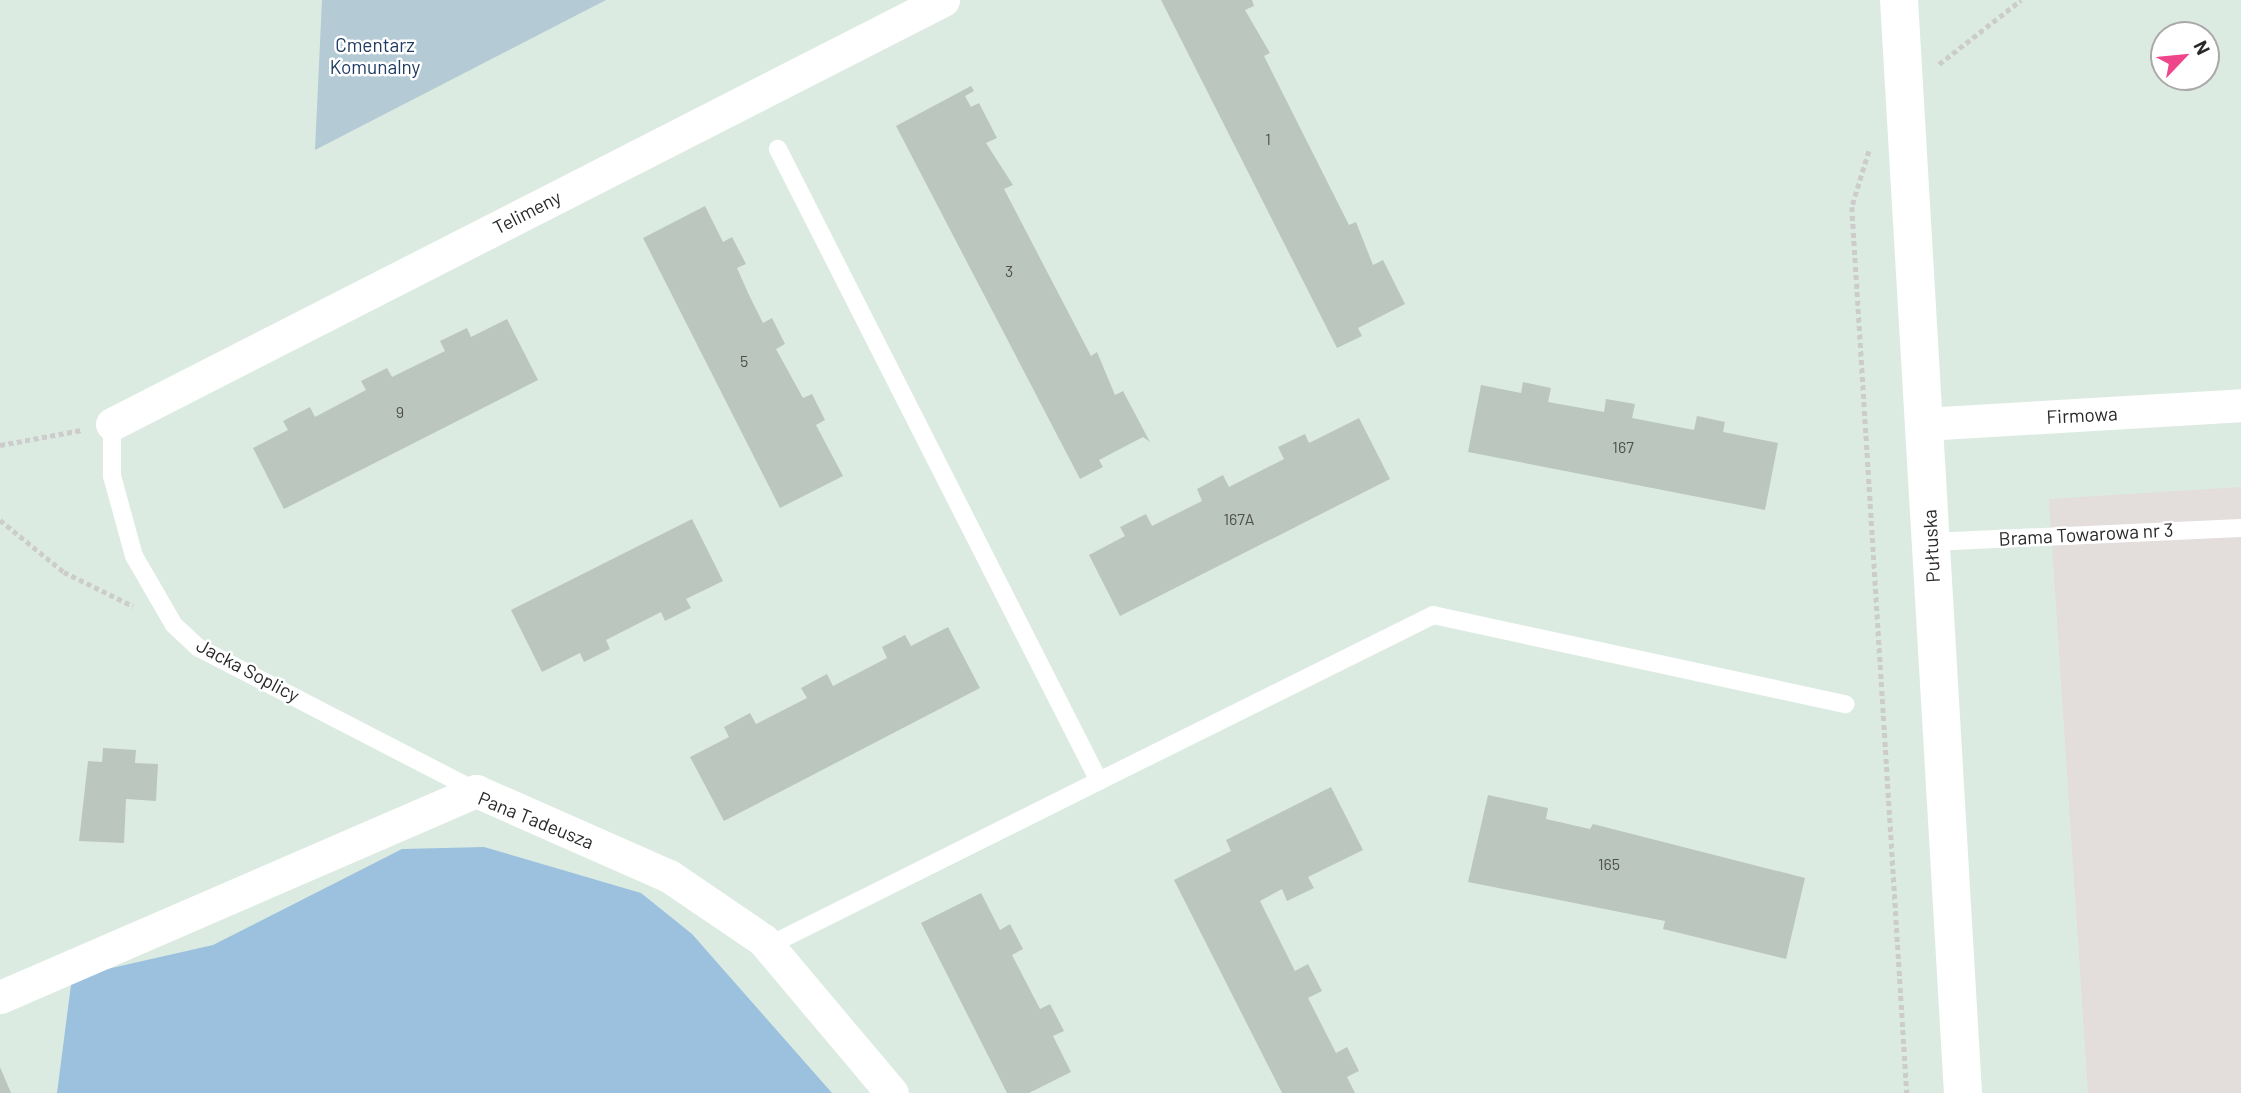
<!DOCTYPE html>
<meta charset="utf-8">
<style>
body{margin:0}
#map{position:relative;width:2241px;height:1093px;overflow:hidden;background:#dcebe1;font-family:Barlow,sans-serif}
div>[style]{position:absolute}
.industrial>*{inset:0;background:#e3dddc}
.green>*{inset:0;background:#9bc1de}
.cemetery>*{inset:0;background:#b4cad4}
.building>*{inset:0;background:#bbc6be}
.path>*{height:4.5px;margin-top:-2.25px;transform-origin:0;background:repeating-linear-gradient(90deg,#ccc 0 5px,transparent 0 8.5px)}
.lane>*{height:18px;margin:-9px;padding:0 9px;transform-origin:9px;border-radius:9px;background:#fff}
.street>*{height:33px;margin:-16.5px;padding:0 16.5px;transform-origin:16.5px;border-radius:16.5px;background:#fff}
.secondary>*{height:38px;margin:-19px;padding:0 19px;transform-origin:19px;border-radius:19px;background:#fff}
span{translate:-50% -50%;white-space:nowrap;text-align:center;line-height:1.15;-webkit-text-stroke:5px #fff;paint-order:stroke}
.number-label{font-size:16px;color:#4e504e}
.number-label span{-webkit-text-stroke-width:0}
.park-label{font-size:19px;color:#1e3b62}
.street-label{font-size:19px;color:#292929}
.north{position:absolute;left:2150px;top:21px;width:70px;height:70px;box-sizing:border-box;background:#fff;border:2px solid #a9a9a9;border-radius:50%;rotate:64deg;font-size:19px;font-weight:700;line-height:28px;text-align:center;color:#292929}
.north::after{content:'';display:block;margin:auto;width:24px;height:32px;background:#ef458a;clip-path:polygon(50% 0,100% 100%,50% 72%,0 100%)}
</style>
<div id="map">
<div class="industrial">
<div style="clip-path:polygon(2241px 487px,2241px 1093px,2088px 1093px,2049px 499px)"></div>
</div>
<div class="green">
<div style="clip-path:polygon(484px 847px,641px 893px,692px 934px,832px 1093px,57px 1093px,72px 977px,213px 945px,402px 849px)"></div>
</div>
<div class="cemetery">
<div style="clip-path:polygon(322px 0,606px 0,315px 150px)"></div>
</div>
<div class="building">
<div style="clip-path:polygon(1161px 0,1252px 0,1254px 6px,1245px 10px,1270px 53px,1264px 56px,1349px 225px,1356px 222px,1373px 265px,1383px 260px,1405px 304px,1358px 328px,1362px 336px,1337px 348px)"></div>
<div style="clip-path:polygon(971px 86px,974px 91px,965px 96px,971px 107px,979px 103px,997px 138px,986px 143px,1013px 185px,1004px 189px,1091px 356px,1097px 352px,1115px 395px,1123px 391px,1150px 442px,1143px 437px,1099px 460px,1103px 467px,1080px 479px,896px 126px)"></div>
<div style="clip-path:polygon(705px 206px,723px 242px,732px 237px,746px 264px,737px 268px,749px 295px,763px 323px,772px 318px,785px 344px,776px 349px,803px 398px,812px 394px,825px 420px,816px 425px,843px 476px,780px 508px,643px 238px)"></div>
<div style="clip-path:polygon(507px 319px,538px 380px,284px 509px,253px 448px,288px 430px,283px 421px,310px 407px,315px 417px,366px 390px,361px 381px,387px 368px,392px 377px,445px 351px,440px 341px,467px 328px,471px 337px)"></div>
<div style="clip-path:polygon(1523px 382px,1551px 388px,1548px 402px,1604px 412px,1606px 399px,1635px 404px,1632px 418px,1694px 430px,1697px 416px,1725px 422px,1723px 432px,1778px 443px,1765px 510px,1468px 452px,1481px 385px,1521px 393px)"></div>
<div style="clip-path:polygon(1359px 418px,1390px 479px,1120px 616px,1089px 555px,1125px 536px,1120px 527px,1146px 514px,1152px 526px,1202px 501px,1197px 489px,1223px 475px,1229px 487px,1284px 459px,1278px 447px,1305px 434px,1309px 443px)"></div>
<div style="clip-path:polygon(692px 519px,723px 581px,686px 599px,691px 608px,665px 621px,661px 612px,606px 640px,610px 649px,584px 662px,580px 653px,542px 672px,511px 610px)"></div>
<div style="clip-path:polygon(948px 627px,980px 688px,724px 821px,690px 757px,729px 737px,724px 727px,750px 713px,756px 724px,807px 698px,801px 688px,827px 674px,833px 686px,887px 658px,882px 647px,905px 635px,911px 646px)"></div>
<div style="clip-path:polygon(103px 748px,136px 750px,135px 763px,158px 764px,156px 801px,126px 799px,124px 843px,79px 841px,88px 761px,102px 762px)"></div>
<div style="clip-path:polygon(1331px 787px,1363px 850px,1308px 877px,1314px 888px,1287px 901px,1282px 889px,1260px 901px,1295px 971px,1308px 964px,1322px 991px,1308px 998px,1336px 1053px,1347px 1047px,1359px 1071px,1347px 1077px,1355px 1093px,1282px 1093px,1174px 880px,1231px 851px,1226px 840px)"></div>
<div style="clip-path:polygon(1488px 795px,1548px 808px,1546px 819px,1590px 829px,1593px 824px,1805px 878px,1786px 959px,1663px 929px,1665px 921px,1468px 882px)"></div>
<div style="clip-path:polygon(981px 893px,1000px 930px,1010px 924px,1023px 949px,1012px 955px,1040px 1009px,1050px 1004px,1064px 1031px,1053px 1036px,1071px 1072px,1029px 1093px,1007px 1093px,921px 923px)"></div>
<div style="clip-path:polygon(0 1067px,11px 1093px,0 1093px)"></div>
</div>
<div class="path">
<div style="left:1939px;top:64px;width:104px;rotate:-38deg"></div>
<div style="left:1869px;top:151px;width:59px;rotate:106.9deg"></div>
<div style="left:1852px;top:207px;width:888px;rotate:86.45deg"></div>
<div style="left:0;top:445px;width:83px;rotate:-10.4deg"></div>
<div style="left:0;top:520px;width:82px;rotate:39.1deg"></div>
<div style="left:64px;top:572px;width:77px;rotate:26.2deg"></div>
</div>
<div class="lane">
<div style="left:112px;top:424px;width:52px;rotate:90deg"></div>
<div style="left:112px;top:476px;width:83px;rotate:74.6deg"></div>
<div style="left:134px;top:556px;width:80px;rotate:59.9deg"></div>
<div style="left:174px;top:625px;width:34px;rotate:43deg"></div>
<div style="left:199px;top:648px;width:312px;rotate:27.3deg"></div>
<div style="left:1931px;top:542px;width:310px;rotate:-2.6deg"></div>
<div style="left:1099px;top:781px;width:373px;rotate:-26.4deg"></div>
<div style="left:1433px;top:615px;width:422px;rotate:12.2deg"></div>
<div style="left:768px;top:946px;width:370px;rotate:-26.5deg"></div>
<div style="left:1099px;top:781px;width:709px;rotate:-116.93deg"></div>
</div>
<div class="street">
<div style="left:112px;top:424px;width:933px;rotate:-27.03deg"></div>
<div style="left:1924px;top:424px;width:318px;rotate:-3.4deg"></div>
<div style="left:0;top:997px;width:519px;rotate:-23.4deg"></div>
<div style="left:476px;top:791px;width:211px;rotate:23.8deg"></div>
<div style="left:669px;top:876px;width:114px;rotate:34.2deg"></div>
<div style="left:763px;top:940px;width:200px;rotate:49.9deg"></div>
</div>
<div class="secondary">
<div style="left:1899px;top:0;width:1095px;rotate:86.65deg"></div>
</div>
<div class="number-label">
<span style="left:1268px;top:139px">1</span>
<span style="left:1009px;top:271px">3</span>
<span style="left:744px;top:361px">5</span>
<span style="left:400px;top:412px">9</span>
<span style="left:1623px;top:447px">167</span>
<span style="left:1239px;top:519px">167A</span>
<span style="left:1609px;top:864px">165</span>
</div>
<div class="park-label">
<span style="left:375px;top:56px">Cmentarz<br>Komunalny</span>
</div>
<div class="street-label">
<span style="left:527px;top:212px;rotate:-27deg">Telimeny</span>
<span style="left:2082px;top:415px;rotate:-3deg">Firmowa</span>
<span style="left:2086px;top:534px;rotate:-3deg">Brama Towarowa nr 3</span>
<span style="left:1931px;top:546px;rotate:-93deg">Pułtuska</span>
<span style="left:248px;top:670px;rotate:28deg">Jacka Soplicy</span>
<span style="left:536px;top:820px;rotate:22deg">Pana Tadeusza</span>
</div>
<div class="north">N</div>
</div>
